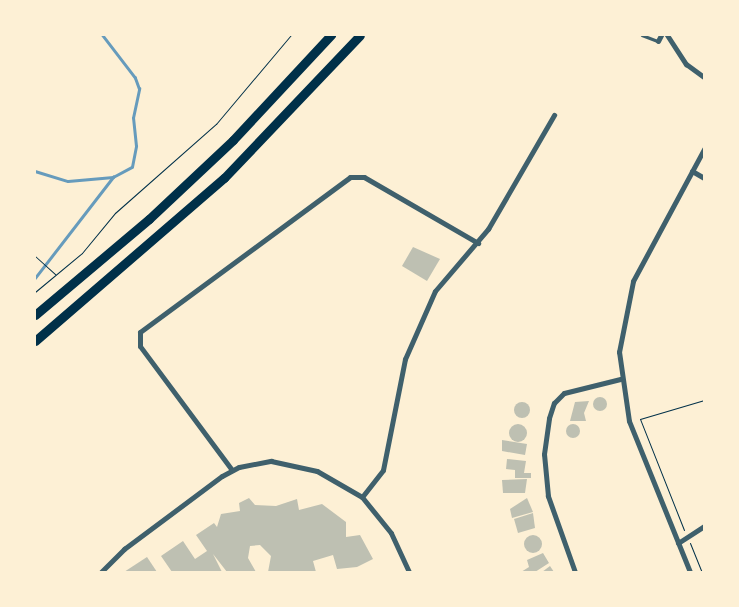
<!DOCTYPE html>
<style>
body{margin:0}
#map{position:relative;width:739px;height:607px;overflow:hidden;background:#fdf0d5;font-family:Poppins,sans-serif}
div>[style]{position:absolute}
.stream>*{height:2.5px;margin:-1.25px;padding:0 1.25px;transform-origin:1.25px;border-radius:1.25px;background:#669bbc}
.building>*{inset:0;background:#bec0b2}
.round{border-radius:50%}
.path>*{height:1px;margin:-0.5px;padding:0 0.5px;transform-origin:0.5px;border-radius:0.5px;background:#003049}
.service>*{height:2.5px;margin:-1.25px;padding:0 1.25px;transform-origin:1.25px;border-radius:1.25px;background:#3f606c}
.minor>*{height:5px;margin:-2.5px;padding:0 2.5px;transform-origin:2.5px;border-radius:2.5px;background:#3f606c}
.motorway>*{height:9px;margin:-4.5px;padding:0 4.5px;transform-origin:4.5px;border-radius:4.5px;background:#003049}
span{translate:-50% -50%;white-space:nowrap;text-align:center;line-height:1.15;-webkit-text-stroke:4.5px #fdf0d5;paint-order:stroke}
.frame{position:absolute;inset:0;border:36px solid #fdf0d5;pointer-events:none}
</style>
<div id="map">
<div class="stream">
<div style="left:35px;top:171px;width:34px;rotate:17deg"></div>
<div style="left:68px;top:181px;width:45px;rotate:-5.1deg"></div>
<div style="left:113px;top:177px;width:21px;rotate:-28deg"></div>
<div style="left:132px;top:167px;width:21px;rotate:-79deg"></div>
<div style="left:136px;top:146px;width:28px;rotate:-96deg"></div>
<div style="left:133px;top:118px;width:30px;rotate:-78deg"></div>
<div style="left:139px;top:89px;width:12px;rotate:-110deg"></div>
<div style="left:135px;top:78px;width:54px;rotate:-127.5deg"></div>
<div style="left:35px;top:278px;width:128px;rotate:-52.3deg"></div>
</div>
<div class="building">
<div style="clip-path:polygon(413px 247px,440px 259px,427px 281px,402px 266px)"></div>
<div class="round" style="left:593px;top:397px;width:14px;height:14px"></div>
<div style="clip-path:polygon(589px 401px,584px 413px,586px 421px,570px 421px,575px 402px)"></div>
<div class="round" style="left:514px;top:402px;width:16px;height:16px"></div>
<div class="round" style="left:509px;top:424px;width:18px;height:18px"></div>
<div class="round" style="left:566px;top:424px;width:14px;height:14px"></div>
<div style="clip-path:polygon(502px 440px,527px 444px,525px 455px,502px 451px)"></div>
<div style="clip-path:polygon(507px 459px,526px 461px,524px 473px,531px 473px,531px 478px,515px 478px,515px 470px,506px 469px)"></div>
<div style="clip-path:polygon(527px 479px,525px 493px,503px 493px,502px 480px)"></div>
<div style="clip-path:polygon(249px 498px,255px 505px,276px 506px,297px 499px,299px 510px,322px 504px,346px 522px,346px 537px,360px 535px,373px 559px,357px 567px,337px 569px,333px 555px,313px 561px,316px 572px,268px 572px,271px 556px,260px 545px,250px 546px,248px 558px,256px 572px,227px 572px,213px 554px,222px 572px,172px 572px,161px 556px,183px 541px,195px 559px,207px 551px,196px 535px,214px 523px,217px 527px,221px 514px,240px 511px,239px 503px)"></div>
<div style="clip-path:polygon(527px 498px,533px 512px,512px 518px,510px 509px)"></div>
<div style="clip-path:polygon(533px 513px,535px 528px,518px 533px,514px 519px)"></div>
<div class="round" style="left:524px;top:535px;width:18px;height:18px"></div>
<div style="clip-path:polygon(543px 553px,549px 563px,535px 572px,521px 572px,529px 567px,527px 560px)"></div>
<div style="clip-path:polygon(147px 557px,157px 572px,124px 572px)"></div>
<div style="clip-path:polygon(550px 566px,554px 572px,542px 572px)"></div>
</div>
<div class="path">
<div style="left:35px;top:256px;width:27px;rotate:42deg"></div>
<div style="left:35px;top:292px;width:61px;rotate:-39.7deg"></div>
<div style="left:82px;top:253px;width:52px;rotate:-50.5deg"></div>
<div style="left:115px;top:213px;width:135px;rotate:-41.4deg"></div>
<div style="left:216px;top:124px;width:116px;rotate:-49.9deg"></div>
<div style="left:684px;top:530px;width:119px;rotate:-111.6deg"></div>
<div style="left:640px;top:419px;width:67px;rotate:-16.5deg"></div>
<div style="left:690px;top:543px;width:31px;rotate:68deg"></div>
</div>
<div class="service">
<div style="left:642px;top:35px;width:17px;rotate:21deg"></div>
</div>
<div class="minor">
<div style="left:667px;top:35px;width:35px;rotate:57deg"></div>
<div style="left:686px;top:64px;width:22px;rotate:36deg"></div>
<div style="left:658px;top:41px;width:7px;rotate:-63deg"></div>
<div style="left:692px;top:171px;width:14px;rotate:30deg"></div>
<div style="left:232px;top:470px;width:154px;rotate:-126.6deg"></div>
<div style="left:140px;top:346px;width:14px;rotate:-90deg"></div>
<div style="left:140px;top:332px;width:261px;rotate:-36.4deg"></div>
<div style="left:350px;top:177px;width:14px"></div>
<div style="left:364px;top:177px;width:132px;rotate:30.1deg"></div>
<div style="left:362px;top:497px;width:34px;rotate:-52deg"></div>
<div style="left:383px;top:470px;width:113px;rotate:-78.8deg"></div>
<div style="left:405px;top:359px;width:74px;rotate:-66.2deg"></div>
<div style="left:435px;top:291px;width:82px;rotate:-49.5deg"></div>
<div style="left:488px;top:229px;width:132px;rotate:-59.9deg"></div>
<div style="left:678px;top:543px;width:31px;rotate:-33deg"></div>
<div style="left:101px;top:572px;width:33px;rotate:-45deg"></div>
<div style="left:124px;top:549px;width:122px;rotate:-36.7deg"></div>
<div style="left:222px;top:476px;width:19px;rotate:-28deg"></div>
<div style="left:239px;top:467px;width:33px;rotate:-11deg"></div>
<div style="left:271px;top:461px;width:47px;rotate:12.3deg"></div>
<div style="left:317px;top:471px;width:52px;rotate:30deg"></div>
<div style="left:362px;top:497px;width:46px;rotate:51.1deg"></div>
<div style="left:391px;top:533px;width:43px;rotate:65.2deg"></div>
<div style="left:575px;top:572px;width:81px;rotate:-109.6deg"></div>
<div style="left:548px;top:496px;width:42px;rotate:-95.4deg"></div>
<div style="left:544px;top:454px;width:36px;rotate:-82deg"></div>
<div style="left:549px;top:418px;width:16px;rotate:-72deg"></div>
<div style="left:554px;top:403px;width:14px;rotate:-45deg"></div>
<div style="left:564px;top:393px;width:58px;rotate:-14deg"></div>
<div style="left:690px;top:572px;width:163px;rotate:-112deg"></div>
<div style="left:629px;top:421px;width:70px;rotate:-98.2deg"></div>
<div style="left:619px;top:352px;width:72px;rotate:-78.8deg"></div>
<div style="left:633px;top:281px;width:150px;rotate:-61.7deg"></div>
</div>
<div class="motorway">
<div style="left:35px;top:315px;width:149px;rotate:-40.1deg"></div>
<div style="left:149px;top:219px;width:115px;rotate:-43.2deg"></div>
<div style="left:233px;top:140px;width:144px;rotate:-47deg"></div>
<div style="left:35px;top:341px;width:250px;rotate:-40.8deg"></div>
<div style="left:224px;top:178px;width:197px;rotate:-46.4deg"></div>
</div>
<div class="frame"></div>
</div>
